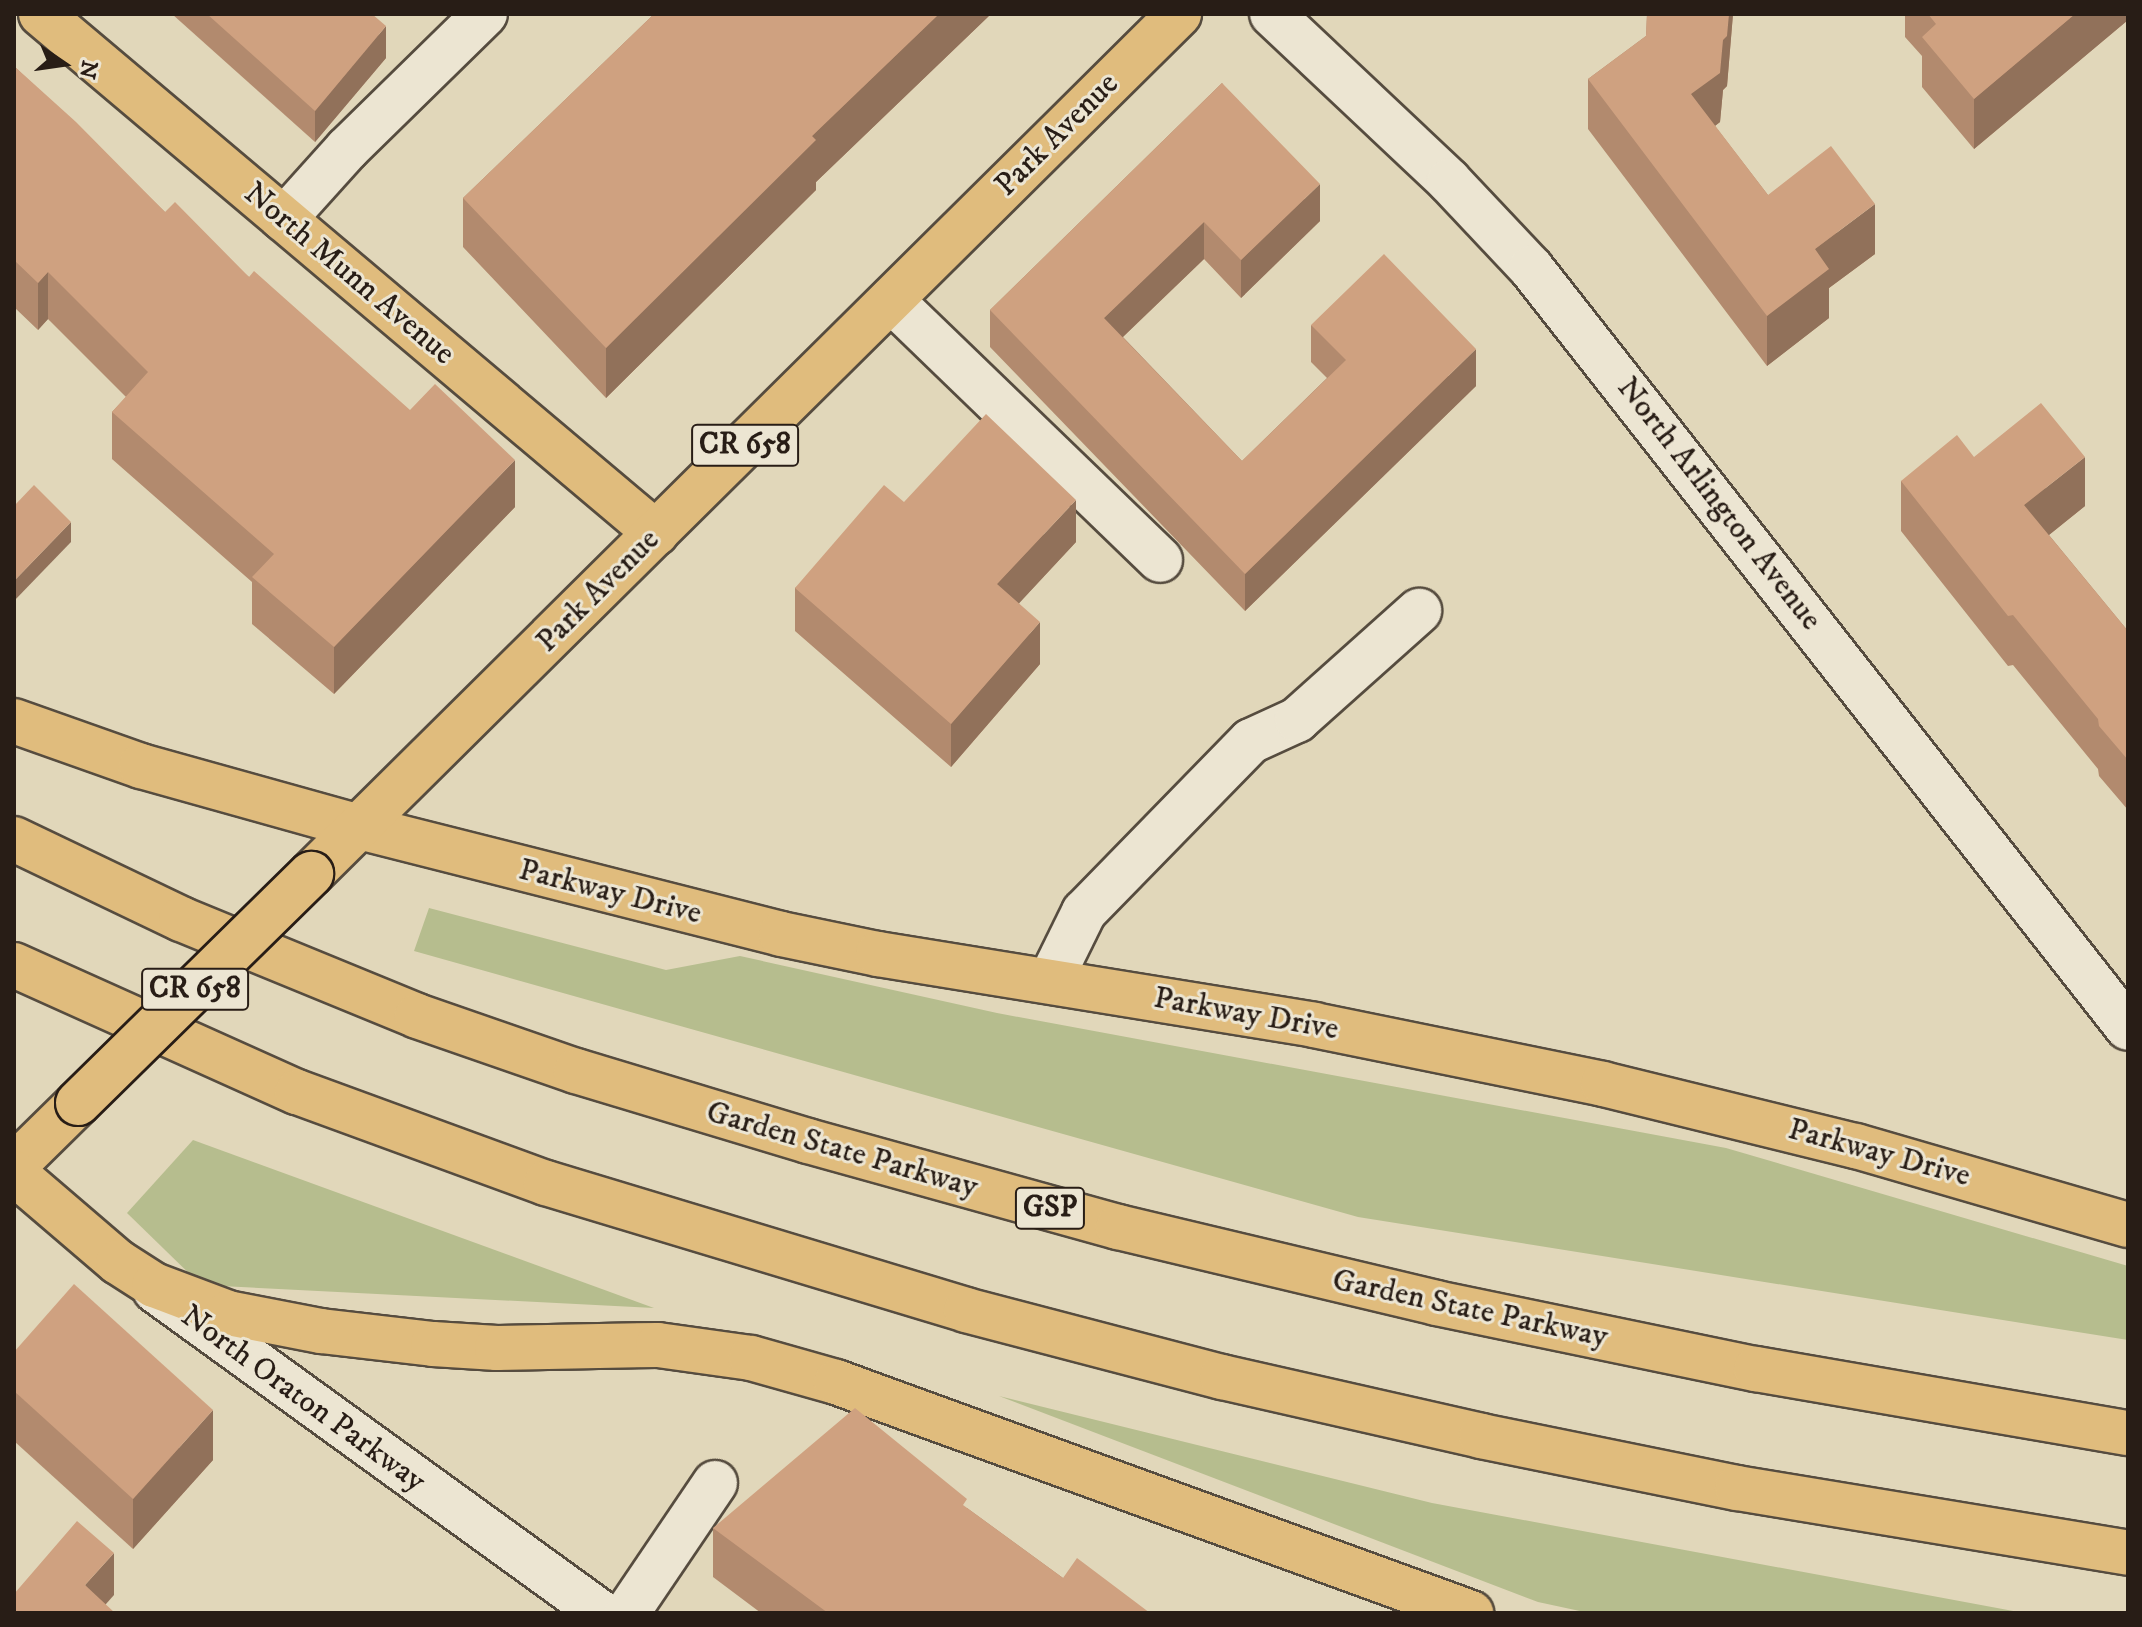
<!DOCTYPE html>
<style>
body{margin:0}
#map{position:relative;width:2142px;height:1627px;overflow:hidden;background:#e1d7ba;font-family:"IM FELL DW Pica",serif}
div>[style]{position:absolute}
.green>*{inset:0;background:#b6bd8e}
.roads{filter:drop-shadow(2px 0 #564c3f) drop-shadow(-2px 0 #564c3f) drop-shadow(0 2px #564c3f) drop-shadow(0 -2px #564c3f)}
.minor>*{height:44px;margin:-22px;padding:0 22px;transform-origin:22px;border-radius:22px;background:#ece5d2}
.major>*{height:44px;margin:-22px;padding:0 22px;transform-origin:22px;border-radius:22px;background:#e0bc7d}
.highway>*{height:44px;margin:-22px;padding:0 22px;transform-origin:22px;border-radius:22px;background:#e0bc7d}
.bridges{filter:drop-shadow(2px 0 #281d16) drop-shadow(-2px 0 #281d16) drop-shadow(0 2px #281d16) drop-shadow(0 -2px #281d16)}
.major-bridge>*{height:44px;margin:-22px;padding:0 22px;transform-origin:22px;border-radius:22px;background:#e0bc7d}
.wall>*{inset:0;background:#b28a6e}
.shaded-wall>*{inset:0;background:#91715a}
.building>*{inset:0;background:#cfa180}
span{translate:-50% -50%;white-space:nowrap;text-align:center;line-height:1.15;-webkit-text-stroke:6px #ece5d2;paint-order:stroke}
.shield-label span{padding:2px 6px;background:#ece5d2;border:2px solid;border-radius:6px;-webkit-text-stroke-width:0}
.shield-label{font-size:30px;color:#281d16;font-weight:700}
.street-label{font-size:32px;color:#281d16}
.frame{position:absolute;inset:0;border:16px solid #281d16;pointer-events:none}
.north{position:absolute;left:24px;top:24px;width:80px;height:80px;-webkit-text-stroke:6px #ece5d2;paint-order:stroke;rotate:103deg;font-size:22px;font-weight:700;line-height:32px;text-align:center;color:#281d16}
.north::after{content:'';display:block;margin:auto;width:28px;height:36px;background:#281d16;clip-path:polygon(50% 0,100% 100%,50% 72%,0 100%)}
</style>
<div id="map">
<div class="green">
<div style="clip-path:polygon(429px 908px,666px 970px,740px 956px,997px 1013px,1726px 1148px,2128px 1266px,2128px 1340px,1358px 1217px,414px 951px)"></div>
<div style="clip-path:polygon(193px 1140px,654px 1308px,201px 1285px,127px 1213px)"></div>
<div style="clip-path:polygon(999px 1396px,1432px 1503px,2024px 1613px,1589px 1613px,1538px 1602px)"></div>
</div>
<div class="roads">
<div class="minor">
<div style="left:1272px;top:14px;width:243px;rotate:43.3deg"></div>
<div style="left:1449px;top:181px;width:120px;rotate:46.7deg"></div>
<div style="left:1531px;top:268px;width:966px;rotate:51.85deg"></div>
<div style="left:284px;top:219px;width:94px;rotate:-48deg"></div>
<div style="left:347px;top:149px;width:193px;rotate:-44.4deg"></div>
<div style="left:891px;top:300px;width:374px;rotate:44deg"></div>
<div style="left:1050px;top:981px;width:77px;rotate:-63.8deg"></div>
<div style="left:1084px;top:912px;width:239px;rotate:-45.7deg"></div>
<div style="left:1251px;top:741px;width:51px;rotate:-24.5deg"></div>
<div style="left:1297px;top:720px;width:164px;rotate:-41.8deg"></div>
<div style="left:155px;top:1290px;width:551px;rotate:35.91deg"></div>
<div style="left:627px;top:1613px;width:157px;rotate:-55.9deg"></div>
</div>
<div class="major">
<div style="left:41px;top:14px;width:805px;rotate:40.16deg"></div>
<div style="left:14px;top:721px;width:135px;rotate:19.5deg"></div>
<div style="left:141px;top:766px;width:226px;rotate:15.6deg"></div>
<div style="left:359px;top:827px;width:435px;rotate:14.2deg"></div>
<div style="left:781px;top:934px;width:99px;rotate:11.7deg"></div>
<div style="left:878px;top:954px;width:442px;rotate:9.2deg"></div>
<div style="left:1314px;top:1025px;width:295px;rotate:11.5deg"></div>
<div style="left:1603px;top:1084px;width:260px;rotate:13.8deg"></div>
<div style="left:1856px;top:1146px;width:283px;rotate:16.2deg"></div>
<div style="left:311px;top:874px;width:1222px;rotate:-44.73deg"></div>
<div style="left:14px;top:1166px;width:90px;rotate:-44.5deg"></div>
<div style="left:14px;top:1173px;width:137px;rotate:40.6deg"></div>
<div style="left:118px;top:1262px;width:43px;rotate:32.6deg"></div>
<div style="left:154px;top:1285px;width:79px;rotate:20.7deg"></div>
<div style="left:228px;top:1313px;width:95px;rotate:11deg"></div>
<div style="left:321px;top:1331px;width:113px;rotate:6.6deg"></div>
<div style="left:433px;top:1344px;width:64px;rotate:3.6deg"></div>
<div style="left:497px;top:1348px;width:161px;rotate:-1.1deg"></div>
<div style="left:658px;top:1345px;width:94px;rotate:8deg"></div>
<div style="left:751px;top:1358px;width:88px;rotate:15.8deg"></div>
<div style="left:836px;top:1382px;width:676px;rotate:19.99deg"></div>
</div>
<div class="highway">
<div style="left:14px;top:839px;width:185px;rotate:25.6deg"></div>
<div style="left:181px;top:919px;width:255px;rotate:22.3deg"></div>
<div style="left:417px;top:1016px;width:168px;rotate:19.1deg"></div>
<div style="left:576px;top:1071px;width:242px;rotate:16.8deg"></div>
<div style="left:808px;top:1141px;width:322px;rotate:15.5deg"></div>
<div style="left:1118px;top:1227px;width:327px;rotate:13.4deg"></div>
<div style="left:1436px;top:1303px;width:327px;rotate:11.7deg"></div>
<div style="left:1756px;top:1369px;width:377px;rotate:9.8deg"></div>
<div style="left:14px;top:965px;width:310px;rotate:24.2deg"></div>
<div style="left:297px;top:1092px;width:265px;rotate:20.1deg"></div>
<div style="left:546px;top:1183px;width:439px;rotate:16.8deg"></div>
<div style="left:966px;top:1310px;width:265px;rotate:14.7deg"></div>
<div style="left:1222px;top:1377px;width:266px;rotate:12.8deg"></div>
<div style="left:1481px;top:1436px;width:261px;rotate:11.5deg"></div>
<div style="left:1737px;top:1488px;width:396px;rotate:9.4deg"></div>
</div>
</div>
<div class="bridges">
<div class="major-bridge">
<div style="left:78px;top:1103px;width:327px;rotate:-44.5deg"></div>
</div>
</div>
<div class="wall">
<div style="clip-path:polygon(172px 14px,372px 14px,386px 58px,315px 142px)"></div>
<div style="clip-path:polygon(654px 14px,991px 14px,816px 182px,816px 190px,606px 398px,463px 247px,463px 198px)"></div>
<div style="clip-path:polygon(1647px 14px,1733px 14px,1727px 86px,1723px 90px,1720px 122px,1715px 126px,1768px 195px,1875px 254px,1829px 288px,1829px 318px,1767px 366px,1588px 129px,1588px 79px,1646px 36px)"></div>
<div style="clip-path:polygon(1905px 14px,2128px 14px,2128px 20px,1974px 149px,1922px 87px,1922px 56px,1905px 37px)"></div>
<div style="clip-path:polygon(14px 66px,165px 212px,249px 277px,515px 507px,334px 694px,252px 624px,252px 582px,112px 459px,112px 412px,126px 397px,48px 319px,38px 330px,14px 307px)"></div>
<div style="clip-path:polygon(1222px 83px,1320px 221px,1241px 298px,1204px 259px,1123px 337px,1242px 461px,1327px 378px,1311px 362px,1311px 325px,1476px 386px,1245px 611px,990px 347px,990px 310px)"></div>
<div style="clip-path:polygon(1974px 457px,2085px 506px,2049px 535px,2128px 631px,2128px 810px,2099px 776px,2098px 769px,2013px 665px,2008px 666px,1901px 531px,1901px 481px)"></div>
<div style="clip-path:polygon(904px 502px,1076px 542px,1019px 603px,1040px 664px,951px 767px,795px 631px,795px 588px)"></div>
<div style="clip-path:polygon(14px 1391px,213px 1460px,133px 1549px,14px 1441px)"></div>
<div style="clip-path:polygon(967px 1508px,1063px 1578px,1150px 1613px,761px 1613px,713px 1577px,713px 1528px)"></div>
</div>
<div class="shaded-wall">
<div style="clip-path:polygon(939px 14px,991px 14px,816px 182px,816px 190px,606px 398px,606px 348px,812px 136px)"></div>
<div style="clip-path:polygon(1729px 14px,1733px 14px,1727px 86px,1723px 90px,1720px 122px,1691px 144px,1691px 94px,1723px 40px)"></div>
<div style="clip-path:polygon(2075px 14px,2128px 14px,2128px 20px,1974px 149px,1974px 99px)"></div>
<div style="clip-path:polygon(386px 26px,386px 58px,315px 142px,315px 111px)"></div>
<div style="clip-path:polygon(1320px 184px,1320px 221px,1241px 298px,1241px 260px)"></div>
<div style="clip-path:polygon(1875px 204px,1875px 254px,1829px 288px,1829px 318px,1767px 366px,1767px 316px,1815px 249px)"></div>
<div style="clip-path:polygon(1204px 222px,1204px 259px,1104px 355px,1104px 318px)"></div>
<div style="clip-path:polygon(48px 272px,48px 319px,38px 330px,38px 283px)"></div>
<div style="clip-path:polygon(1476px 349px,1476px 386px,1245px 611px,1245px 574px)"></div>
<div style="clip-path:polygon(2085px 457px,2085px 506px,2024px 555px,2024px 505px)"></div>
<div style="clip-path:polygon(515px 460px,515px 507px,334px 694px,334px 647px)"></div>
<div style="clip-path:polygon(1076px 500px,1076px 542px,997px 627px,997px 584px)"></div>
<div style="clip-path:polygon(71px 522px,71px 542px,14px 601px,14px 581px)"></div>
<div style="clip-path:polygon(1040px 622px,1040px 664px,951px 767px,951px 724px)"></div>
<div style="clip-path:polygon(213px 1410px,213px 1460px,133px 1549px,133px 1499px)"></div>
<div style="clip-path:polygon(114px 1553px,114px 1595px,98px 1613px,85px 1585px)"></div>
</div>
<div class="building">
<div style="clip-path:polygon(207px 14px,372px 14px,386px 26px,315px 111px)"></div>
<div style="clip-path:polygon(654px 14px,939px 14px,812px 136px,816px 140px,606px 348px,463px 198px)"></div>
<div style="clip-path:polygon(1647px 14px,1729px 14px,1727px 36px,1723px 40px,1720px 73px,1691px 94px,1768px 195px,1831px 146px,1875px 204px,1815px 249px,1829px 269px,1767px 316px,1588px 79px,1646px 36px)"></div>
<div style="clip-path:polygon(1928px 14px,2075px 14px,1974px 99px,1922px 37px,1936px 24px)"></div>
<div style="clip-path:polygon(14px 66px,76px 122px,165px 212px,175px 202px,249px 277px,254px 271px,410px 410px,435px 384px,515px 460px,334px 647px,252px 577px,274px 554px,112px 412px,148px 372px,48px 272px,38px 283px,14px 260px)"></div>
<div style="clip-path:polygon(1222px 83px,1320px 184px,1241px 260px,1204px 222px,1104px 318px,1242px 461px,1346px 360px,1311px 325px,1384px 254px,1476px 349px,1245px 574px,990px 310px)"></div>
<div style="clip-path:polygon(2041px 403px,2085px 457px,2024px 505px,2128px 631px,2128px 760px,2099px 726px,2098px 719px,2013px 615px,2008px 616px,1901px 481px,1957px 435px,1974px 457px)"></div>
<div style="clip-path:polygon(986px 414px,1076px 500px,997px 584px,1040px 622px,951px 724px,795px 588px,884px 485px,904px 502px)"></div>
<div style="clip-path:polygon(34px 485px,71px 522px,14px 581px,14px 506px)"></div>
<div style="clip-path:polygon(74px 1284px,213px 1410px,133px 1499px,14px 1391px,14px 1352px)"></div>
<div style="clip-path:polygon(855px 1408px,967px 1499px,963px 1505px,1063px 1578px,1077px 1558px,1150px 1613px,828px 1613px,713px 1528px)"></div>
<div style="clip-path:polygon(77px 1521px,114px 1553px,85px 1585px,115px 1613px,14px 1613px,14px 1594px)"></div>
</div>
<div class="shield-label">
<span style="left:745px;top:445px">CR 658</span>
<span style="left:195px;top:989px">CR 658</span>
<span style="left:1050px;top:1208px">GSP</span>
</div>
<div class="street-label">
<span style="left:1057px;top:135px;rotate:-45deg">Park Avenue</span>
<span style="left:349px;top:274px;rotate:40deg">North Munn Avenue</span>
<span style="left:1719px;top:504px;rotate:52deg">North Arlington Avenue</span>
<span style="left:598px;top:591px;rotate:-45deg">Park Avenue</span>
<span style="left:610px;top:892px;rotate:14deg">Parkway Drive</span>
<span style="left:1246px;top:1014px;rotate:10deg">Parkway Drive</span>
<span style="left:842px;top:1150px;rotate:16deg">Garden State Parkway</span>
<span style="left:1879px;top:1153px;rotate:15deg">Parkway Drive</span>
<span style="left:1470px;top:1309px;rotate:12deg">Garden State Parkway</span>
<span style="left:303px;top:1399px;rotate:36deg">North Oraton Parkway</span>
</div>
<div class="frame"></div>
<div class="north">N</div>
</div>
